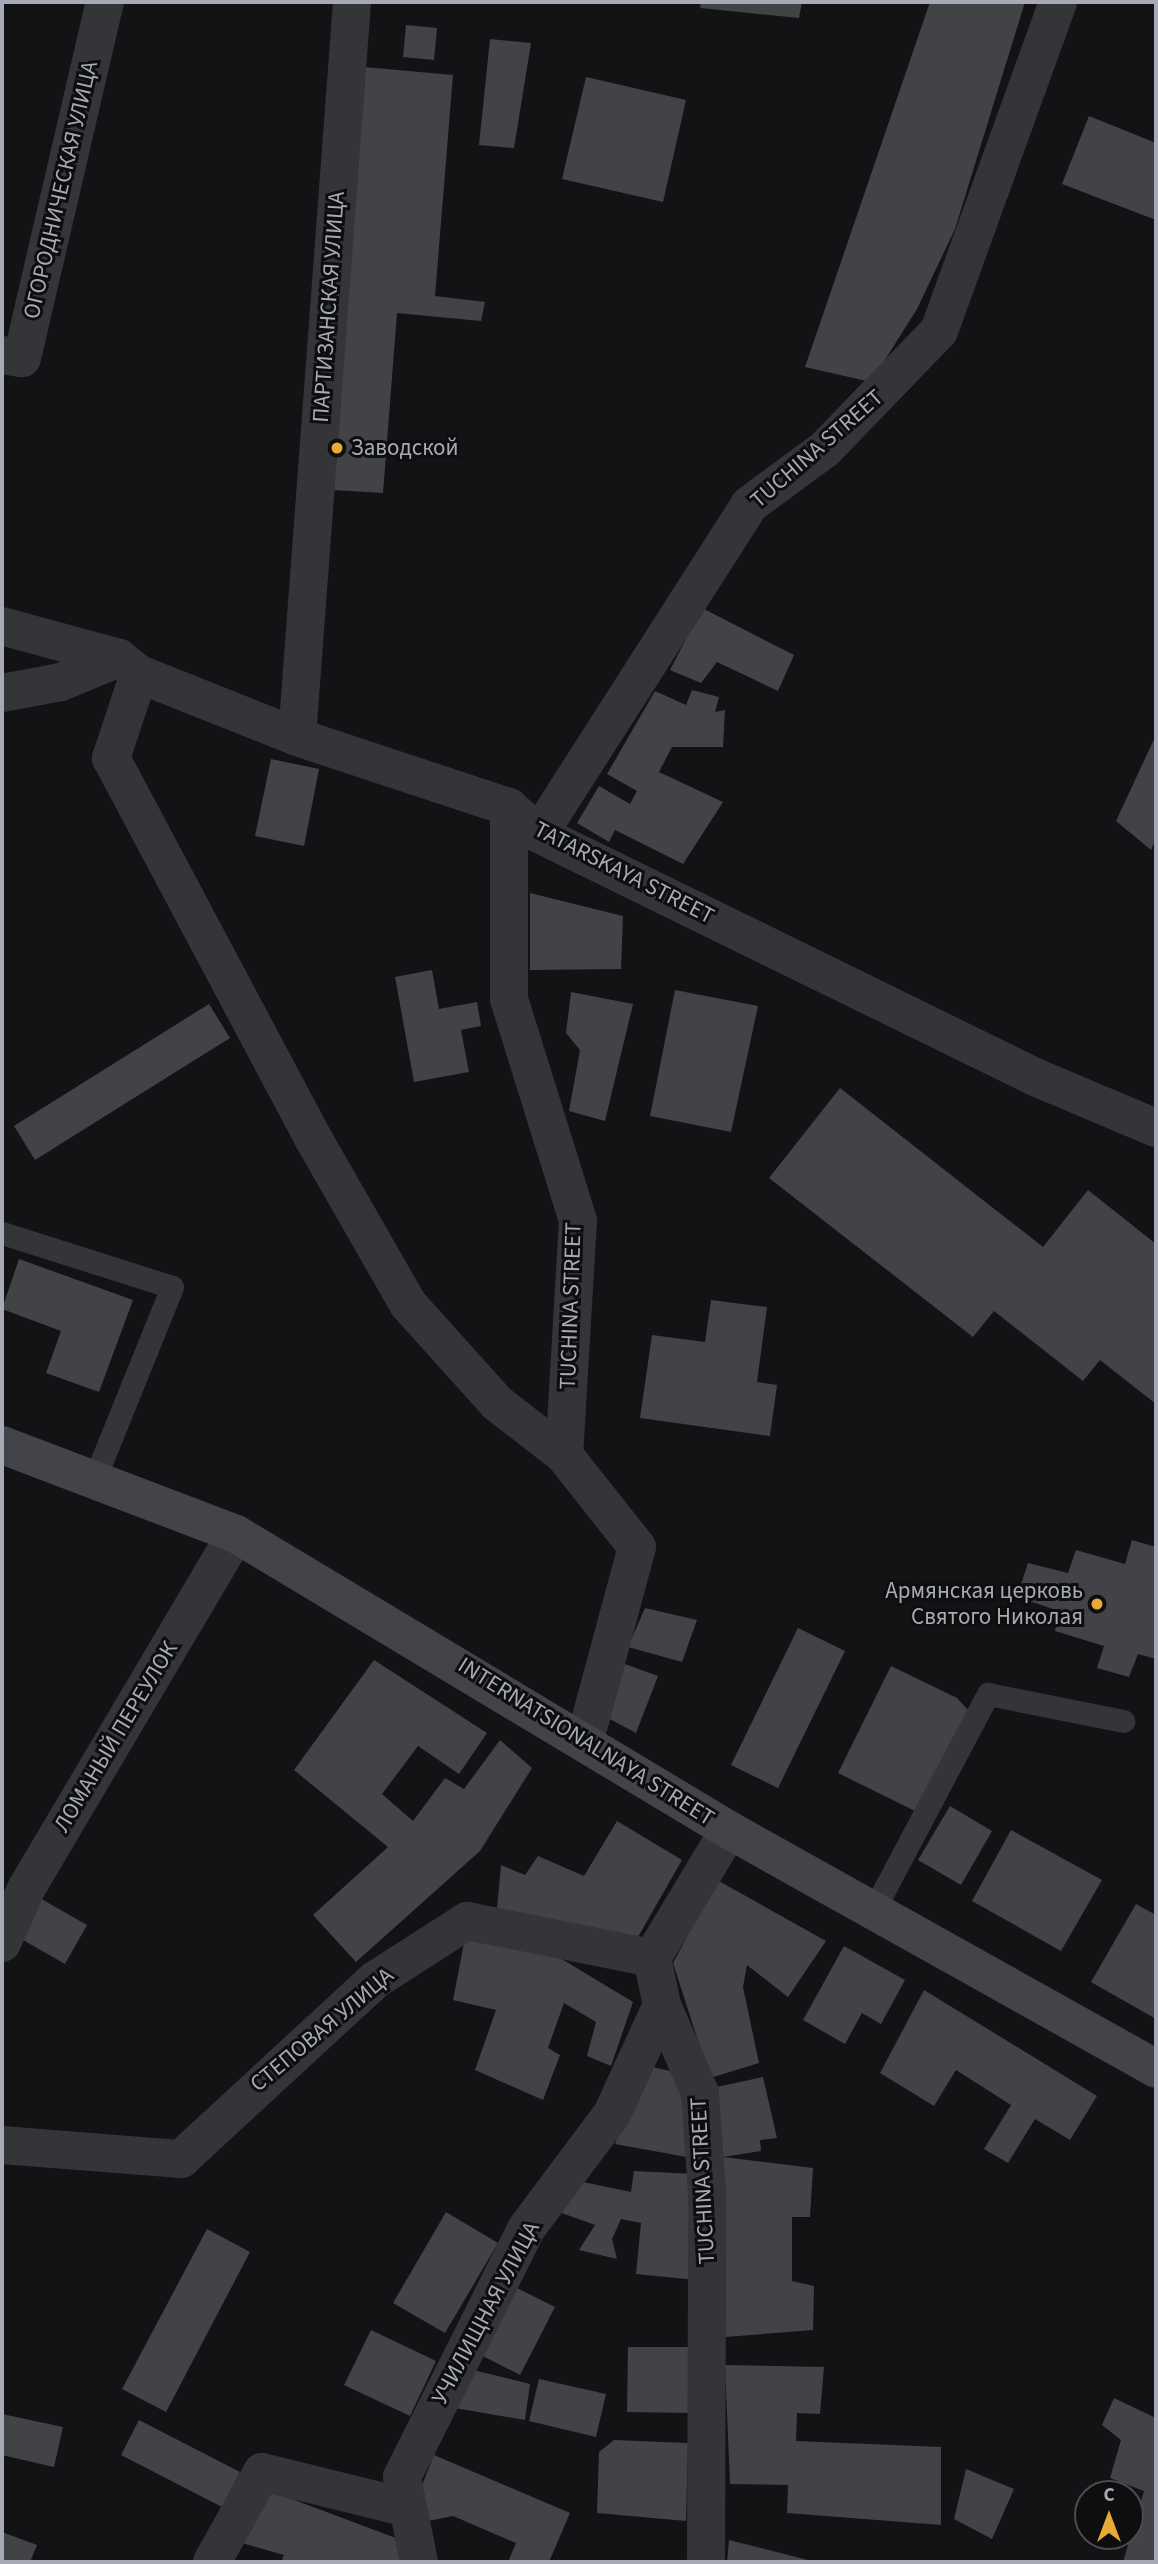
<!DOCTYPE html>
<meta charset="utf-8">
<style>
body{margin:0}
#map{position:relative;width:1158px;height:2564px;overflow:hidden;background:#131315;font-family:"Source Sans 3",sans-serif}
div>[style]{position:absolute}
.building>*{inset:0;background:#424347}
.service>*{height:23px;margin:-11.5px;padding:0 11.5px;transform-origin:11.5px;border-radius:11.5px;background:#343539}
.minor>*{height:38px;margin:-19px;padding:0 19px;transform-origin:19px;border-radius:19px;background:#343539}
.secondary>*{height:38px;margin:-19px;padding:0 19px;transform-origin:19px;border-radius:19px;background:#424449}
.dots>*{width:19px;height:19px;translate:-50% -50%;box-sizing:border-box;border:4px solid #0e0e0f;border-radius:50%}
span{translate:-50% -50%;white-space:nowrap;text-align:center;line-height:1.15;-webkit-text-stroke:6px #0e0e0f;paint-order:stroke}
.street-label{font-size:23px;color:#a5aab4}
.poi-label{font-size:23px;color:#a5aab4}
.left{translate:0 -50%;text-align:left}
.right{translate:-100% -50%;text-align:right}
.frame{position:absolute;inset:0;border:4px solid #a5aab4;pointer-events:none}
.north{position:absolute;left:1074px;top:2480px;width:70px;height:70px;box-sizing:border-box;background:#0e0e0f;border:2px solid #4a4c51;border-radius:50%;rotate:0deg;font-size:19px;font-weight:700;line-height:28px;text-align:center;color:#a5aab4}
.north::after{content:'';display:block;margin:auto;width:24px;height:32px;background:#e8aa37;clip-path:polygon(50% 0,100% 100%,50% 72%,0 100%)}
</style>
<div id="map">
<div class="building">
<div style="clip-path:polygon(701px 2px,802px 2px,799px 18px,700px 8px)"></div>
<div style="clip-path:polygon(930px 2px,1025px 2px,955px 229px,917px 309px,871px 382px,805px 367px)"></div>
<div style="clip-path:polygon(406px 25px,437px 28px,434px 60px,403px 57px)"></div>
<div style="clip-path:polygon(490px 39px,531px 43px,514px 148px,479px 145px)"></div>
<div style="clip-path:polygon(364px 67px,453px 75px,435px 296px,485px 302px,481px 321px,397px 313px,383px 493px,332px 490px)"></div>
<div style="clip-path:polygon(586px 77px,686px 100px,663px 202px,562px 179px)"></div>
<div style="clip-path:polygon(1089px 116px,1156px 143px,1156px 220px,1062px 184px)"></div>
<div style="clip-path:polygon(702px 608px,794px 655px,778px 691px,717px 662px,701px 683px,670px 670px)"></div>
<div style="clip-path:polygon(692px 690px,719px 697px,715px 712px,725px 710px,723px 747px,672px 747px,659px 772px,723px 802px,683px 864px,615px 830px,609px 842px,577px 823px,599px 786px,630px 804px,637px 791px,607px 774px,655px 691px,686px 705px)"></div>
<div style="clip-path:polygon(1156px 735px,1156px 838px,1151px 850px,1116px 821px)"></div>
<div style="clip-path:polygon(271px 759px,319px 769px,304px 846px,255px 836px)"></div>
<div style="clip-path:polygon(530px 893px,623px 916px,621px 969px,530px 970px)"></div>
<div style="clip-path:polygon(432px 970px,439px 1009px,477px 1002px,481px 1026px,461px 1030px,469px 1072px,414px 1082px,395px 977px)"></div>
<div style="clip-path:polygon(675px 990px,758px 1006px,731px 1132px,650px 1116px)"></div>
<div style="clip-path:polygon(571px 992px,633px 1004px,605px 1121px,569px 1111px,580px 1050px,566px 1033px)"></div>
<div style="clip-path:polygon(209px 1004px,230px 1038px,35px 1160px,14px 1126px)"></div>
<div style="clip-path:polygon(840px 1088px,1043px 1247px,1088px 1190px,1156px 1244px,1156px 1404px,1100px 1360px,1083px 1381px,994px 1311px,973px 1337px,769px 1178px)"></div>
<div style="clip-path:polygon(19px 1259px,133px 1300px,99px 1392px,46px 1373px,61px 1331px,2px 1309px)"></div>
<div style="clip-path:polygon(711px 1300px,767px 1307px,757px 1382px,777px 1385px,770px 1436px,640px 1418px,652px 1335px,705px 1342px)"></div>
<div style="clip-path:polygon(1132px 1540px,1156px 1547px,1156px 1659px,1138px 1654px,1129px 1677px,1097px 1668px,1104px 1646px,1055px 1631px,1059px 1611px,1017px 1597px,1028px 1563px,1068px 1573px,1076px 1550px,1125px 1564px)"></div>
<div style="clip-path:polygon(645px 1608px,697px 1620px,682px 1662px,628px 1647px)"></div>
<div style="clip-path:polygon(798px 1628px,845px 1651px,778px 1788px,731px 1765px)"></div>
<div style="clip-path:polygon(374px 1660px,487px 1733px,459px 1774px,418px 1746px,382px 1794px,413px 1821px,445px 1778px,464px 1789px,500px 1740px,532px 1768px,480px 1851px,356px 1962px,313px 1915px,388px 1847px,294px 1770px)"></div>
<div style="clip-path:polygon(622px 1663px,658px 1676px,636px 1733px,604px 1716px)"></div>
<div style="clip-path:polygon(891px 1666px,957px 1698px,968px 1710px,917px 1812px,838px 1773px)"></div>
<div style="clip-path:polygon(950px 1806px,992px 1831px,961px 1885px,918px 1860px)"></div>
<div style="clip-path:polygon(617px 1821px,682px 1860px,634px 1944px,497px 1909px,501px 1865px,525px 1875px,538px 1856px,584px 1876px)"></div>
<div style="clip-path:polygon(1011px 1830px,1102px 1880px,1061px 1951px,972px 1901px)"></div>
<div style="clip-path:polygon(717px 1880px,826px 1941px,788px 1997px,747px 1965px,743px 1987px,759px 2063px,710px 2078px,673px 1963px)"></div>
<div style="clip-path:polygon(38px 1897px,87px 1925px,65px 1964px,16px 1936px)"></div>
<div style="clip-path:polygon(1136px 1904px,1156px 1915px,1156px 2019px,1091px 1982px)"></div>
<div style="clip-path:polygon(465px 1938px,560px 1958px,633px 2002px,611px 2066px,587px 2056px,596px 2022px,564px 2003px,548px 2048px,560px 2055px,543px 2100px,475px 2070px,496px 2010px,453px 2000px)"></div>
<div style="clip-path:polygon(844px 1946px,905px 1980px,881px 2024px,862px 2013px,845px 2044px,803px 2020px)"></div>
<div style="clip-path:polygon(924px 1990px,1097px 2096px,1070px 2140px,1035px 2119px,1008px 2163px,984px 2149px,1011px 2105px,956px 2070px,934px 2106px,880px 2073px)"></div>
<div style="clip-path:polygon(644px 2065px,687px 2075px,692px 2158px,615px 2144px)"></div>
<div style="clip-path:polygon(763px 2077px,777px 2138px,760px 2140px,761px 2151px,723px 2157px,712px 2088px)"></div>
<div style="clip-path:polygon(723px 2157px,813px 2168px,810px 2217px,792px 2217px,792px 2281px,814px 2286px,813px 2330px,725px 2337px)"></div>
<div style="clip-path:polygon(634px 2171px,695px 2174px,696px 2280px,636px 2274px,641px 2223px,621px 2219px,612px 2239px,617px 2259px,579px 2250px,595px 2225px,559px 2212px,583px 2182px,631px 2192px)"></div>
<div style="clip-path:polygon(446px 2212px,498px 2243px,445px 2333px,393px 2303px)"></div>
<div style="clip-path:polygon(207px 2229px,250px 2252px,166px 2412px,122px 2389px)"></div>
<div style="clip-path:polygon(511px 2285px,555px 2307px,520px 2375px,477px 2353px)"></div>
<div style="clip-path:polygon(371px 2330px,436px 2361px,410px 2416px,344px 2385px)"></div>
<div style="clip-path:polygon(628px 2347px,690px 2347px,689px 2413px,627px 2412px)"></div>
<div style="clip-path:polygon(725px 2365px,824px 2367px,820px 2414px,797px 2413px,796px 2441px,941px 2447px,941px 2525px,787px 2513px,788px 2485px,730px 2484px)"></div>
<div style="clip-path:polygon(473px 2370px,530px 2384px,525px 2420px,455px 2408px)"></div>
<div style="clip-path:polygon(539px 2379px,606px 2394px,596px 2437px,529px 2421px)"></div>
<div style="clip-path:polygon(1114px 2398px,1156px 2418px,1156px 2562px,1123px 2562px,1144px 2491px,1110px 2478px,1121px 2440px,1102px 2425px)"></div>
<div style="clip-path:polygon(2px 2414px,63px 2427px,54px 2467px,2px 2455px)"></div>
<div style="clip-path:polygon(139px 2420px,240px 2472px,222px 2507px,121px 2455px)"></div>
<div style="clip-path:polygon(614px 2440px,688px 2443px,686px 2521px,597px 2513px,599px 2452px)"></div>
<div style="clip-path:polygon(434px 2455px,570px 2513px,549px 2562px,508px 2562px,516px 2543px,453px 2516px,423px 2522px,418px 2495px)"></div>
<div style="clip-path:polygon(966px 2469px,1014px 2489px,992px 2539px,954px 2519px)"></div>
<div style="clip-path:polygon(268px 2490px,401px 2540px,405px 2562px,281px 2562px,284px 2555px,238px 2542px)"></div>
<div style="clip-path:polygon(2px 2532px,37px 2545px,30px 2562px,2px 2562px)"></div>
<div style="clip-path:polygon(729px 2540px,808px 2560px,815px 2562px,727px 2562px)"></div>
</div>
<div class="service">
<div style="left:2px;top:1233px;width:178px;rotate:17.6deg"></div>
<div style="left:172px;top:1287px;width:208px;rotate:112deg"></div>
<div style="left:873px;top:1911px;width:246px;rotate:-62.1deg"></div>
<div style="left:988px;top:1694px;width:138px;rotate:11.3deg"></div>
</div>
<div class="minor">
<div style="left:2px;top:355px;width:20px;rotate:9deg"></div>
<div style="left:22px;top:358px;width:366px;rotate:-76.9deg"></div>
<div style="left:2px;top:626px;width:121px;rotate:15.3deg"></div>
<div style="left:119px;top:658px;width:26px;rotate:39deg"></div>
<div style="left:139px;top:674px;width:170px;rotate:21.7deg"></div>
<div style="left:297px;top:737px;width:223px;rotate:18.3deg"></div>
<div style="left:509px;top:807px;width:40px;rotate:42deg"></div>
<div style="left:539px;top:834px;width:552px;rotate:26.1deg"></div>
<div style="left:1035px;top:1077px;width:131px;rotate:22.9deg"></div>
<div style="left:139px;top:674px;width:89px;rotate:108.4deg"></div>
<div style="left:111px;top:758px;width:430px;rotate:62deg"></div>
<div style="left:313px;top:1138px;width:191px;rotate:60.2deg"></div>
<div style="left:408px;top:1304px;width:133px;rotate:48deg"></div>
<div style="left:497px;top:1403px;width:85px;rotate:37.8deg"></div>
<div style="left:2px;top:693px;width:60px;rotate:-10.6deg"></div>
<div style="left:61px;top:682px;width:63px;rotate:-22.5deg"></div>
<div style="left:297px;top:737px;width:737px;rotate:-85.72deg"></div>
<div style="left:509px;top:807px;width:192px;rotate:90deg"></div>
<div style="left:509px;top:999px;width:232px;rotate:72.7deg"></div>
<div style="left:578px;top:1221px;width:234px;rotate:93.4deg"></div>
<div style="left:564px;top:1455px;width:117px;rotate:51.6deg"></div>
<div style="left:637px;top:1547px;width:200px;rotate:105.1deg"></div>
<div style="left:539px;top:834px;width:390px;rotate:-57.4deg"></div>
<div style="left:749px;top:505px;width:94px;rotate:-36.4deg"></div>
<div style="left:825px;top:449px;width:164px;rotate:-46deg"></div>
<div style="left:939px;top:331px;width:350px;rotate:-70.1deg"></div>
<div style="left:2px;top:1943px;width:59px;rotate:-66deg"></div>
<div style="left:26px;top:1889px;width:412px;rotate:-59.4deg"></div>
<div style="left:2px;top:2145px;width:180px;rotate:4.5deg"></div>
<div style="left:181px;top:2159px;width:264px;rotate:-42.7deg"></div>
<div style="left:375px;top:1980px;width:109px;rotate:-32.7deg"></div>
<div style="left:467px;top:1921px;width:189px;rotate:11.3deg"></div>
<div style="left:212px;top:2562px;width:103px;rotate:-60.9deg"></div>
<div style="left:262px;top:2472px;width:149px;rotate:13.9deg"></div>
<div style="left:419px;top:2562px;width:87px;rotate:-101.3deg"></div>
<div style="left:402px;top:2477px;width:277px;rotate:-63.4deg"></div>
<div style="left:526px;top:2229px;width:144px;rotate:-53.2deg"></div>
<div style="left:612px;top:2114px;width:120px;rotate:-65.4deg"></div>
<div style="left:706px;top:2562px;width:370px;rotate:-89.8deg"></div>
<div style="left:707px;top:2192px;width:99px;rotate:-94deg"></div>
<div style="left:700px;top:2093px;width:96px;rotate:-113.4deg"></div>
<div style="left:662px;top:2005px;width:48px;rotate:-102deg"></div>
<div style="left:652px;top:1958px;width:149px;rotate:-59deg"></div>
</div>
<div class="secondary">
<div style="left:2px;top:1445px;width:250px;rotate:20.8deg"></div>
<div style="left:236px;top:1534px;width:575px;rotate:30.98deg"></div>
<div style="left:729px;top:1830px;width:489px;rotate:29.2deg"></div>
</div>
<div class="dots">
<div style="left:337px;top:448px;background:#e8aa37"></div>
<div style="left:1097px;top:1604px;background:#e8aa37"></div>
</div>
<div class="street-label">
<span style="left:61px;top:190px;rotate:-77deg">ОГОРОДНИЧЕСКАЯ УЛИЦА</span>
<span style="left:329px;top:307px;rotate:-86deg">ПАРТИЗАНСКАЯ УЛИЦА</span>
<span style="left:817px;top:449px;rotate:-41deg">TUCHINA STREET</span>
<span style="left:624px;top:873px;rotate:27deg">TATARSKAYA STREET</span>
<span style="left:571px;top:1306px;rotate:-88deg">TUCHINA STREET</span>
<span style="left:116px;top:1737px;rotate:-59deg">ЛОМАНЫЙ ПЕРЕУЛОК</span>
<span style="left:586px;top:1742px;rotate:32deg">INTERNATSIONALNAYA STREET</span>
<span style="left:322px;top:2030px;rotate:-40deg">СТЕПОВАЯ УЛИЦА</span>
<span style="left:703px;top:2181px;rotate:-93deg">TUCHINA STREET</span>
<span style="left:486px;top:2313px;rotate:-62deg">УЧИЛИЩНАЯ УЛИЦА</span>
</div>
<div class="poi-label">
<span class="left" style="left:351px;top:448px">Заводской</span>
<span class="right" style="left:1083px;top:1604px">Армянская церковь<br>Святого Николая</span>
</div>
<div class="frame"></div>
<div class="north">С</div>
</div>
